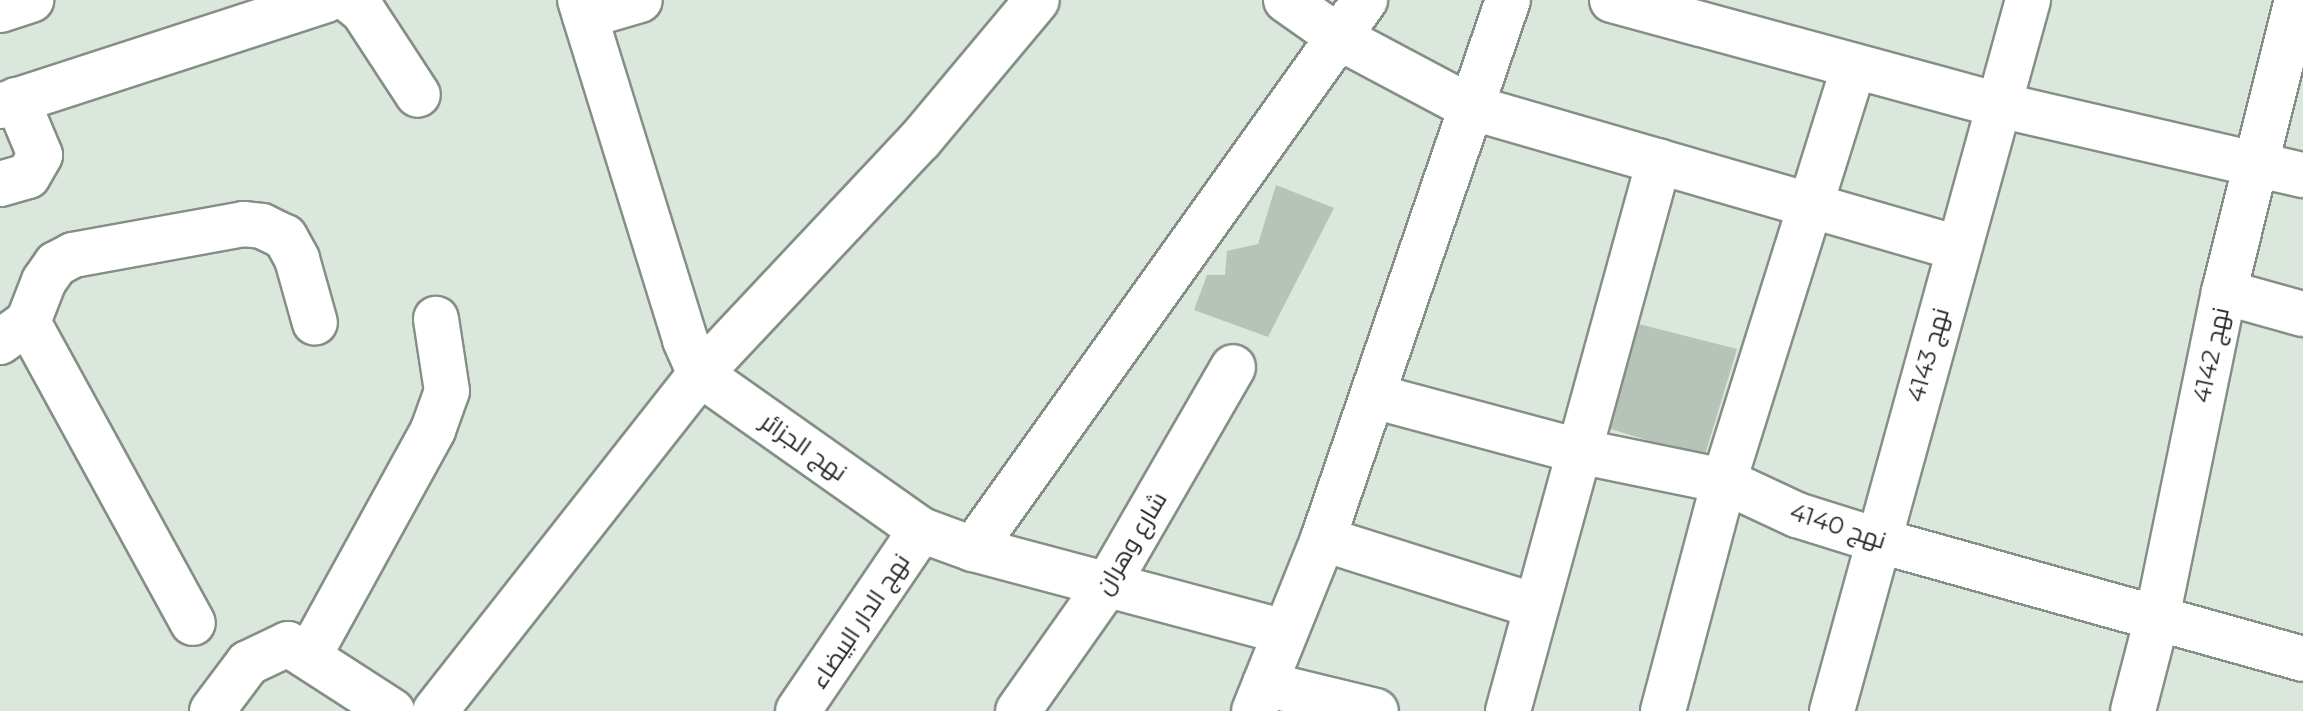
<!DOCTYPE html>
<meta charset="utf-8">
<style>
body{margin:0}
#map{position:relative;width:2303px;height:711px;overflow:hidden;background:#dbe6dd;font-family:Montserrat,Cairo,sans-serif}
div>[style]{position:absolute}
.building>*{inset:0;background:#b7c2b9}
.roads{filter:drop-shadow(2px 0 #848f86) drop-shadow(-2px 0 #848f86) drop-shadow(0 2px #848f86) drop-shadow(0 -2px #848f86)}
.minor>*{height:44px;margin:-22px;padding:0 22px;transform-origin:22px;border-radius:22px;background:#fff}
span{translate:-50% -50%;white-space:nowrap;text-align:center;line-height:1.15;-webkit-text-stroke:8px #fff;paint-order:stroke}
.street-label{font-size:24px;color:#232724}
</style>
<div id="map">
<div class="building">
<div style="clip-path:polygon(1276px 185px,1334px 208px,1268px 337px,1194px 310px,1207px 275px,1225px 275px,1227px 251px,1258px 244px)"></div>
<div style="clip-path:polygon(1623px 320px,1737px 349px,1704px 458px,1595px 424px)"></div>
</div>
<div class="roads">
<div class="minor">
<div style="left:349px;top:0;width:18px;rotate:38deg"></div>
<div style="left:363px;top:11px;width:100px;rotate:56.8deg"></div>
<div style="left:580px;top:0;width:356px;rotate:72.8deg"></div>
<div style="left:685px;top:340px;width:37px;rotate:66deg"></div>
<div style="left:700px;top:374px;width:271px;rotate:35.2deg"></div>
<div style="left:921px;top:530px;width:55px;rotate:20.1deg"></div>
<div style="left:973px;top:549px;width:322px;rotate:14.9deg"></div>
<div style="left:1286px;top:0;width:66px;rotate:35.1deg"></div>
<div style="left:1340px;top:38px;width:147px;rotate:28deg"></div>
<div style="left:1470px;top:107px;width:508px;rotate:16.12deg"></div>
<div style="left:1612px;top:0;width:401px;rotate:15.2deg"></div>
<div style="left:1999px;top:105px;width:312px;rotate:13deg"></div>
<div style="left:0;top:10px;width:33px;rotate:-18deg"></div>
<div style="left:585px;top:16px;width:57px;rotate:-16.2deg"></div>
<div style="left:0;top:106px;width:343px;rotate:-18deg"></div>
<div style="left:0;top:184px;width:29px;rotate:-16deg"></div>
<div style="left:28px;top:176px;width:24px;rotate:-60deg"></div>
<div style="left:40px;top:155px;width:60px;rotate:-112.7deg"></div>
<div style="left:2224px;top:292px;width:82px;rotate:15.6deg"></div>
<div style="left:28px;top:322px;width:343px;rotate:61.3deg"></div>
<div style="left:0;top:342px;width:34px;rotate:-36deg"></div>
<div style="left:28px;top:322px;width:44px;rotate:-68.7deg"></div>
<div style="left:44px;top:281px;width:21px;rotate:-55deg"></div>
<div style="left:56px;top:264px;width:19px;rotate:-28deg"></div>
<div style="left:73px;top:255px;width:173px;rotate:-10.3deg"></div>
<div style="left:243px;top:224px;width:19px;rotate:6deg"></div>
<div style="left:262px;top:226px;width:25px;rotate:26deg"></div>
<div style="left:285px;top:237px;width:25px;rotate:61deg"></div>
<div style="left:297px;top:259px;width:66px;rotate:74.3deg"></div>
<div style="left:1373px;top:396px;width:212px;rotate:15deg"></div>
<div style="left:1578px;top:451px;width:149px;rotate:11.6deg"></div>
<div style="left:1724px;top:481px;width:81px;rotate:25deg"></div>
<div style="left:1797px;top:515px;width:84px;rotate:17.4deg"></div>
<div style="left:1877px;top:540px;width:442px;rotate:15.6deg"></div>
<div style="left:1323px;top:539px;width:222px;rotate:17.5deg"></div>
<div style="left:973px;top:549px;width:675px;rotate:-54.47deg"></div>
<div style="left:310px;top:654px;width:256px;rotate:-61.2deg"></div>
<div style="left:433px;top:430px;width:41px;rotate:-70.3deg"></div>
<div style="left:447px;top:391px;width:73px;rotate:-98.7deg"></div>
<div style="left:1265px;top:684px;width:114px;rotate:13.7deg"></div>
<div style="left:212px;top:711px;width:60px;rotate:-53.1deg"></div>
<div style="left:248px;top:663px;width:44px;rotate:-25.4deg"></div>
<div style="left:288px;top:644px;width:124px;rotate:32.8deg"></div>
<div style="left:435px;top:711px;width:429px;rotate:-51.8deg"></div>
<div style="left:700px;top:374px;width:321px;rotate:-46.8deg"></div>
<div style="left:920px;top:140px;width:182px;rotate:-50.1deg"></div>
<div style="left:798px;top:711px;width:219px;rotate:-55.8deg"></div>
<div style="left:1018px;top:711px;width:158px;rotate:-54.8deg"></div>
<div style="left:1109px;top:582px;width:248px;rotate:-60deg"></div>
<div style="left:1254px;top:711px;width:185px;rotate:-68.1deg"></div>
<div style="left:1323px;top:539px;width:570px;rotate:-71.06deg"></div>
<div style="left:1508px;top:711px;width:570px;rotate:-74.65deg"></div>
<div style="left:1663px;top:711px;width:238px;rotate:-75.1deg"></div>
<div style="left:1724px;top:481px;width:435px;rotate:-72.6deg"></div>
<div style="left:1832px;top:711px;width:738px;rotate:-74.59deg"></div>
<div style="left:2133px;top:711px;width:96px;rotate:-75.5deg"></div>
<div style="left:2157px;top:618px;width:333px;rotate:-78.4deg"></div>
<div style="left:2224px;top:292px;width:301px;rotate:-76deg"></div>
</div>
</div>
<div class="street-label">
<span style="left:1928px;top:355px;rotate:-74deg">نهج 4143</span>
<span style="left:2211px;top:355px;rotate:-78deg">نهج 4142</span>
<span style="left:804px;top:447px;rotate:35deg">نهج الجزائر</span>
<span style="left:1838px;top:526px;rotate:18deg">نهج 4140</span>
<span style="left:1131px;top:543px;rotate:-59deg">شارع وهران</span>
<span style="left:860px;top:621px;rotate:-56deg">نهج الدار البيضاء</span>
</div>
</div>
